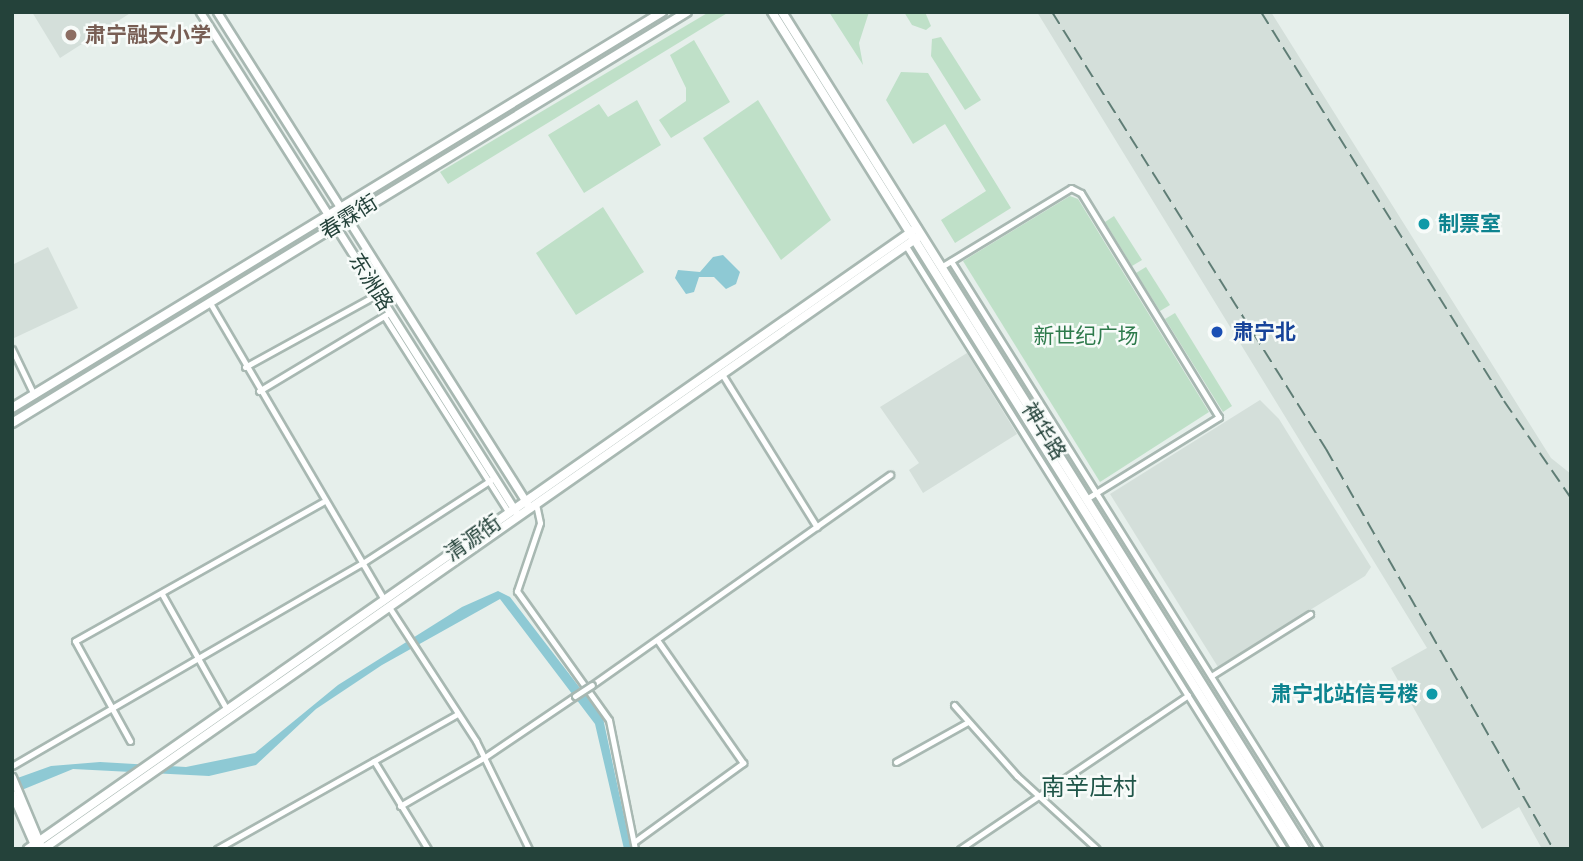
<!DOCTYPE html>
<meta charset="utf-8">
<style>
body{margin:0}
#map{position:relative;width:1583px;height:861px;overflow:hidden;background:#e6efeb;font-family:"Fira Sans","Noto Sans SC",sans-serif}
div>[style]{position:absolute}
.built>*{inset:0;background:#d4dfda}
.green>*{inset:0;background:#bfe0c8}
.water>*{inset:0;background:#8ec9d4}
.roads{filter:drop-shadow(2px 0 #a8b8b2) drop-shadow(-2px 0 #a8b8b2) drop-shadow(0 2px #a8b8b2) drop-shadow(0 -2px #a8b8b2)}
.minor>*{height:5px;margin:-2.5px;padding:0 2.5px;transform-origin:2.5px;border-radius:2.5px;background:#fff}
.tertiary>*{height:7px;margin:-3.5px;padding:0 3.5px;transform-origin:3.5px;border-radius:3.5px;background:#fff}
.secondary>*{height:8px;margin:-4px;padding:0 4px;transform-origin:4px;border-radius:4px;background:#fff}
.rail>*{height:2px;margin-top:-1px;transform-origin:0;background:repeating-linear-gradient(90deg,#5f7d75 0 14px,transparent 0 21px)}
.bridges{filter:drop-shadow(2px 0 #a8b8b2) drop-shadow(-2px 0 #a8b8b2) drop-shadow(0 2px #a8b8b2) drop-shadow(0 -2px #a8b8b2)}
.minor-bridge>*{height:5px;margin:-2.5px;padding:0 2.5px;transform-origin:2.5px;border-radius:2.5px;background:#fff}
.dots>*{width:19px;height:19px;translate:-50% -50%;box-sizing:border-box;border:4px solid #f7fbf9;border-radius:50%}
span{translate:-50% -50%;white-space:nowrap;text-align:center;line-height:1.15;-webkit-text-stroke:5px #f7fbf9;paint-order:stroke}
.education-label{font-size:21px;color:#785e54;font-weight:700}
.left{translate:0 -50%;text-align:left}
.street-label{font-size:21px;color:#24423a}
.culture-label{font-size:21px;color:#0d838f;font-weight:700}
.right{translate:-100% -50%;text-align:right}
.transit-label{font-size:21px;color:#164399;font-weight:700}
.park-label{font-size:21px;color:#2d7a4b}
.quarter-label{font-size:24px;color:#1f5548}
.frame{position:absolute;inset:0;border:14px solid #24423a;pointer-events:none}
</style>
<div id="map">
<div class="built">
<div style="clip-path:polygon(32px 12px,132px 12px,60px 58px)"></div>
<div style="clip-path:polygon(1037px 12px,1271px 12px,1551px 458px,1571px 474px,1571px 849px,1542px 849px,1519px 807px,1482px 829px,1391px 668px,1427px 648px)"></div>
<div style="clip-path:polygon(48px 247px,78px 308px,12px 339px,12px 265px)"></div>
<div style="clip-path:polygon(967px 353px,1017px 434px,923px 493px,909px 470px,919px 463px,880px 407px)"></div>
<div style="clip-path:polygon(1260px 400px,1279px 419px,1371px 567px,1365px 576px,1218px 667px,1110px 494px)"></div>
</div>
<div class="green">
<div style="clip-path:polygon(709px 12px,729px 12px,448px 184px,440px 172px)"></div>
<div style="clip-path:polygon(829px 12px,869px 12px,859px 43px,863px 65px)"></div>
<div style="clip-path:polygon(904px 12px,925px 12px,931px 26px,926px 30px,912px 25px)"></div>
<div style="clip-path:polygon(941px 37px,981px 100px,965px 110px,931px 56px,932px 39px)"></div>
<div style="clip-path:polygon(694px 40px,730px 102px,671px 138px,659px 120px,686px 101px,686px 88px,670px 55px)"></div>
<div style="clip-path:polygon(901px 72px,928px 73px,1011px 208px,955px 243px,941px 220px,986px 191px,945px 124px,913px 144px,886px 100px)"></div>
<div style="clip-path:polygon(637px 100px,661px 145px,584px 193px,548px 135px,599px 104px,608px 117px)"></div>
<div style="clip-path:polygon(758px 100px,831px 220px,781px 260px,703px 138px)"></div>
<div style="clip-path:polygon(1070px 196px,1078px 199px,1209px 412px,1100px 482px,963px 261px)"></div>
<div style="clip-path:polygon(603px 207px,644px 272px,576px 315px,536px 253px)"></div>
<div style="clip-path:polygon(1114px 216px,1142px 260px,1132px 266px,1105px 222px)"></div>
<div style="clip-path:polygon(1146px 267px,1170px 305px,1160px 311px,1136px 273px)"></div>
<div style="clip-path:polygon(1175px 313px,1232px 406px,1223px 412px,1165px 319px)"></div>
</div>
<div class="water">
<div style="clip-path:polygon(723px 255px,740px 272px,736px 284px,726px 289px,714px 277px,699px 277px,694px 292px,686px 294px,675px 278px,678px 270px,700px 272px,713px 257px)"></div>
<div style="clip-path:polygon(498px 591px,510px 597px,603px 718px,631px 849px,624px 849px,595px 724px,500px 599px,382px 665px,316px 709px,256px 765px,209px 776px,73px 769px,12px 794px,12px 780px,51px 766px,100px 762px,186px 767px,255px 753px,338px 685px,462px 607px)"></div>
</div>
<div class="roads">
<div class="minor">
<div style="left:906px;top:246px;width:712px;rotate:57.92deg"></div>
<div style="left:951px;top:261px;width:694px;rotate:57.96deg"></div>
<div style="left:941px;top:267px;width:152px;rotate:-31.3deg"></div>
<div style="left:1071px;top:188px;width:11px;rotate:27deg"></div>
<div style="left:1081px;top:193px;width:263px;rotate:58.4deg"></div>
<div style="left:1219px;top:417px;width:156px;rotate:148.3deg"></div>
<div style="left:210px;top:303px;width:344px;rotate:59.6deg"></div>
<div style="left:384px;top:316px;width:233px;rotate:57.6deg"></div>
<div style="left:12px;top:349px;width:51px;rotate:64.4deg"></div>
<div style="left:245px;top:367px;width:152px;rotate:-28.8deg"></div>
<div style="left:722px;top:374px;width:180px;rotate:58.2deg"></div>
<div style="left:259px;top:391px;width:149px;rotate:-31deg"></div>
<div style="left:536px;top:504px;width:19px;rotate:78deg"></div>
<div style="left:540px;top:523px;width:72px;rotate:108.7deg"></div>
<div style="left:517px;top:591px;width:158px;rotate:54.5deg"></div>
<div style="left:609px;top:720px;width:132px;rotate:78.6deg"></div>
<div style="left:162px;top:594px;width:133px;rotate:60.7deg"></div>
<div style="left:389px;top:607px;width:160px;rotate:57deg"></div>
<div style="left:476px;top:741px;width:120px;rotate:63.9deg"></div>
<div style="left:1211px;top:676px;width:117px;rotate:-32.1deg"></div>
<div style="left:592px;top:685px;width:365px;rotate:-35.2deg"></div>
<div style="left:954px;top:705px;width:95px;rotate:48.4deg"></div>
<div style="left:1017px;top:776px;width:108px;rotate:42.4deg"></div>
<div style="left:130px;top:741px;width:114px;rotate:-118.8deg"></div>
<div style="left:75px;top:641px;width:284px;rotate:-29.3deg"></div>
<div style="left:374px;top:761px;width:103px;rotate:58.5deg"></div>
<div style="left:896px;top:762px;width:82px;rotate:-29.1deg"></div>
<div style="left:12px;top:766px;width:403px;rotate:-30.1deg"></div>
<div style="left:361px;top:564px;width:158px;rotate:-32.9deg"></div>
<div style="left:400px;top:806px;width:98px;rotate:-30deg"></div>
<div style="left:485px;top:757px;width:109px;rotate:-34.1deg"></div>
<div style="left:634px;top:842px;width:135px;rotate:-35.9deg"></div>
<div style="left:743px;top:763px;width:149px;rotate:-124.9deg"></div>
<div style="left:217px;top:849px;width:276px;rotate:-29.3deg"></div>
<div style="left:960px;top:849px;width:275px;rotate:-34deg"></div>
</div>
<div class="tertiary">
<div style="left:200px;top:12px;width:591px;rotate:57.71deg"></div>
<div style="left:217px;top:12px;width:583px;rotate:57.75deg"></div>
<div style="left:12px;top:777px;width:73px;rotate:67.3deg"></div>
<div style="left:12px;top:794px;width:60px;rotate:66.4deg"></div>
</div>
<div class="secondary">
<div style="left:772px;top:12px;width:987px;rotate:57.95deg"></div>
<div style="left:782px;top:12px;width:987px;rotate:58deg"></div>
<div style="left:12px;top:408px;width:761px;rotate:-31.35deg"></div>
<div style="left:12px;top:423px;width:790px;rotate:-31.34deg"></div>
<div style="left:28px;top:849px;width:1084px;rotate:-34.94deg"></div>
<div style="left:43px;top:849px;width:1071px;rotate:-34.97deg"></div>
</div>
</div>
<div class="rail">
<div style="left:1052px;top:12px;width:516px;rotate:57.91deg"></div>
<div style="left:1326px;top:449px;width:460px;rotate:60.4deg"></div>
<div style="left:1261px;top:12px;width:459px;rotate:58deg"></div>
<div style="left:1504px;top:401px;width:118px;rotate:55.4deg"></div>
</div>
<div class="bridges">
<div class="minor-bridge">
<div style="left:575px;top:696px;width:20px;rotate:-33deg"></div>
</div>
</div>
<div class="dots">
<div style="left:71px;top:35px;background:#8d6e63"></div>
<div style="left:1424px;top:224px;background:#0f9aa8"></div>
<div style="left:1217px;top:332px;background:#1a4fb4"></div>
<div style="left:1432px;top:694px;background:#0f9aa8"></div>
</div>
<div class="education-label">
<span class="left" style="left:85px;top:35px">肃宁融天小学</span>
</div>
<div class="street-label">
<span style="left:349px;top:217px;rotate:-32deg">春霖街</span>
<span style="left:371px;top:282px;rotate:58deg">东洲路</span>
<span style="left:1044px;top:431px;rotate:58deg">神华路</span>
<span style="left:473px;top:538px;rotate:-35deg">清源街</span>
</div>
<div class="culture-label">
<span class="left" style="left:1438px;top:224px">制票室</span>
<span class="right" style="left:1418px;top:694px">肃宁北站信号楼</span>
</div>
<div class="transit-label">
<span class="left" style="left:1233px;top:332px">肃宁北</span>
</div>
<div class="park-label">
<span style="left:1086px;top:336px">新世纪广场</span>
</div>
<div class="quarter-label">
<span style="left:1089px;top:788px">南辛庄村</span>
</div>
<div class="frame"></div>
</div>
